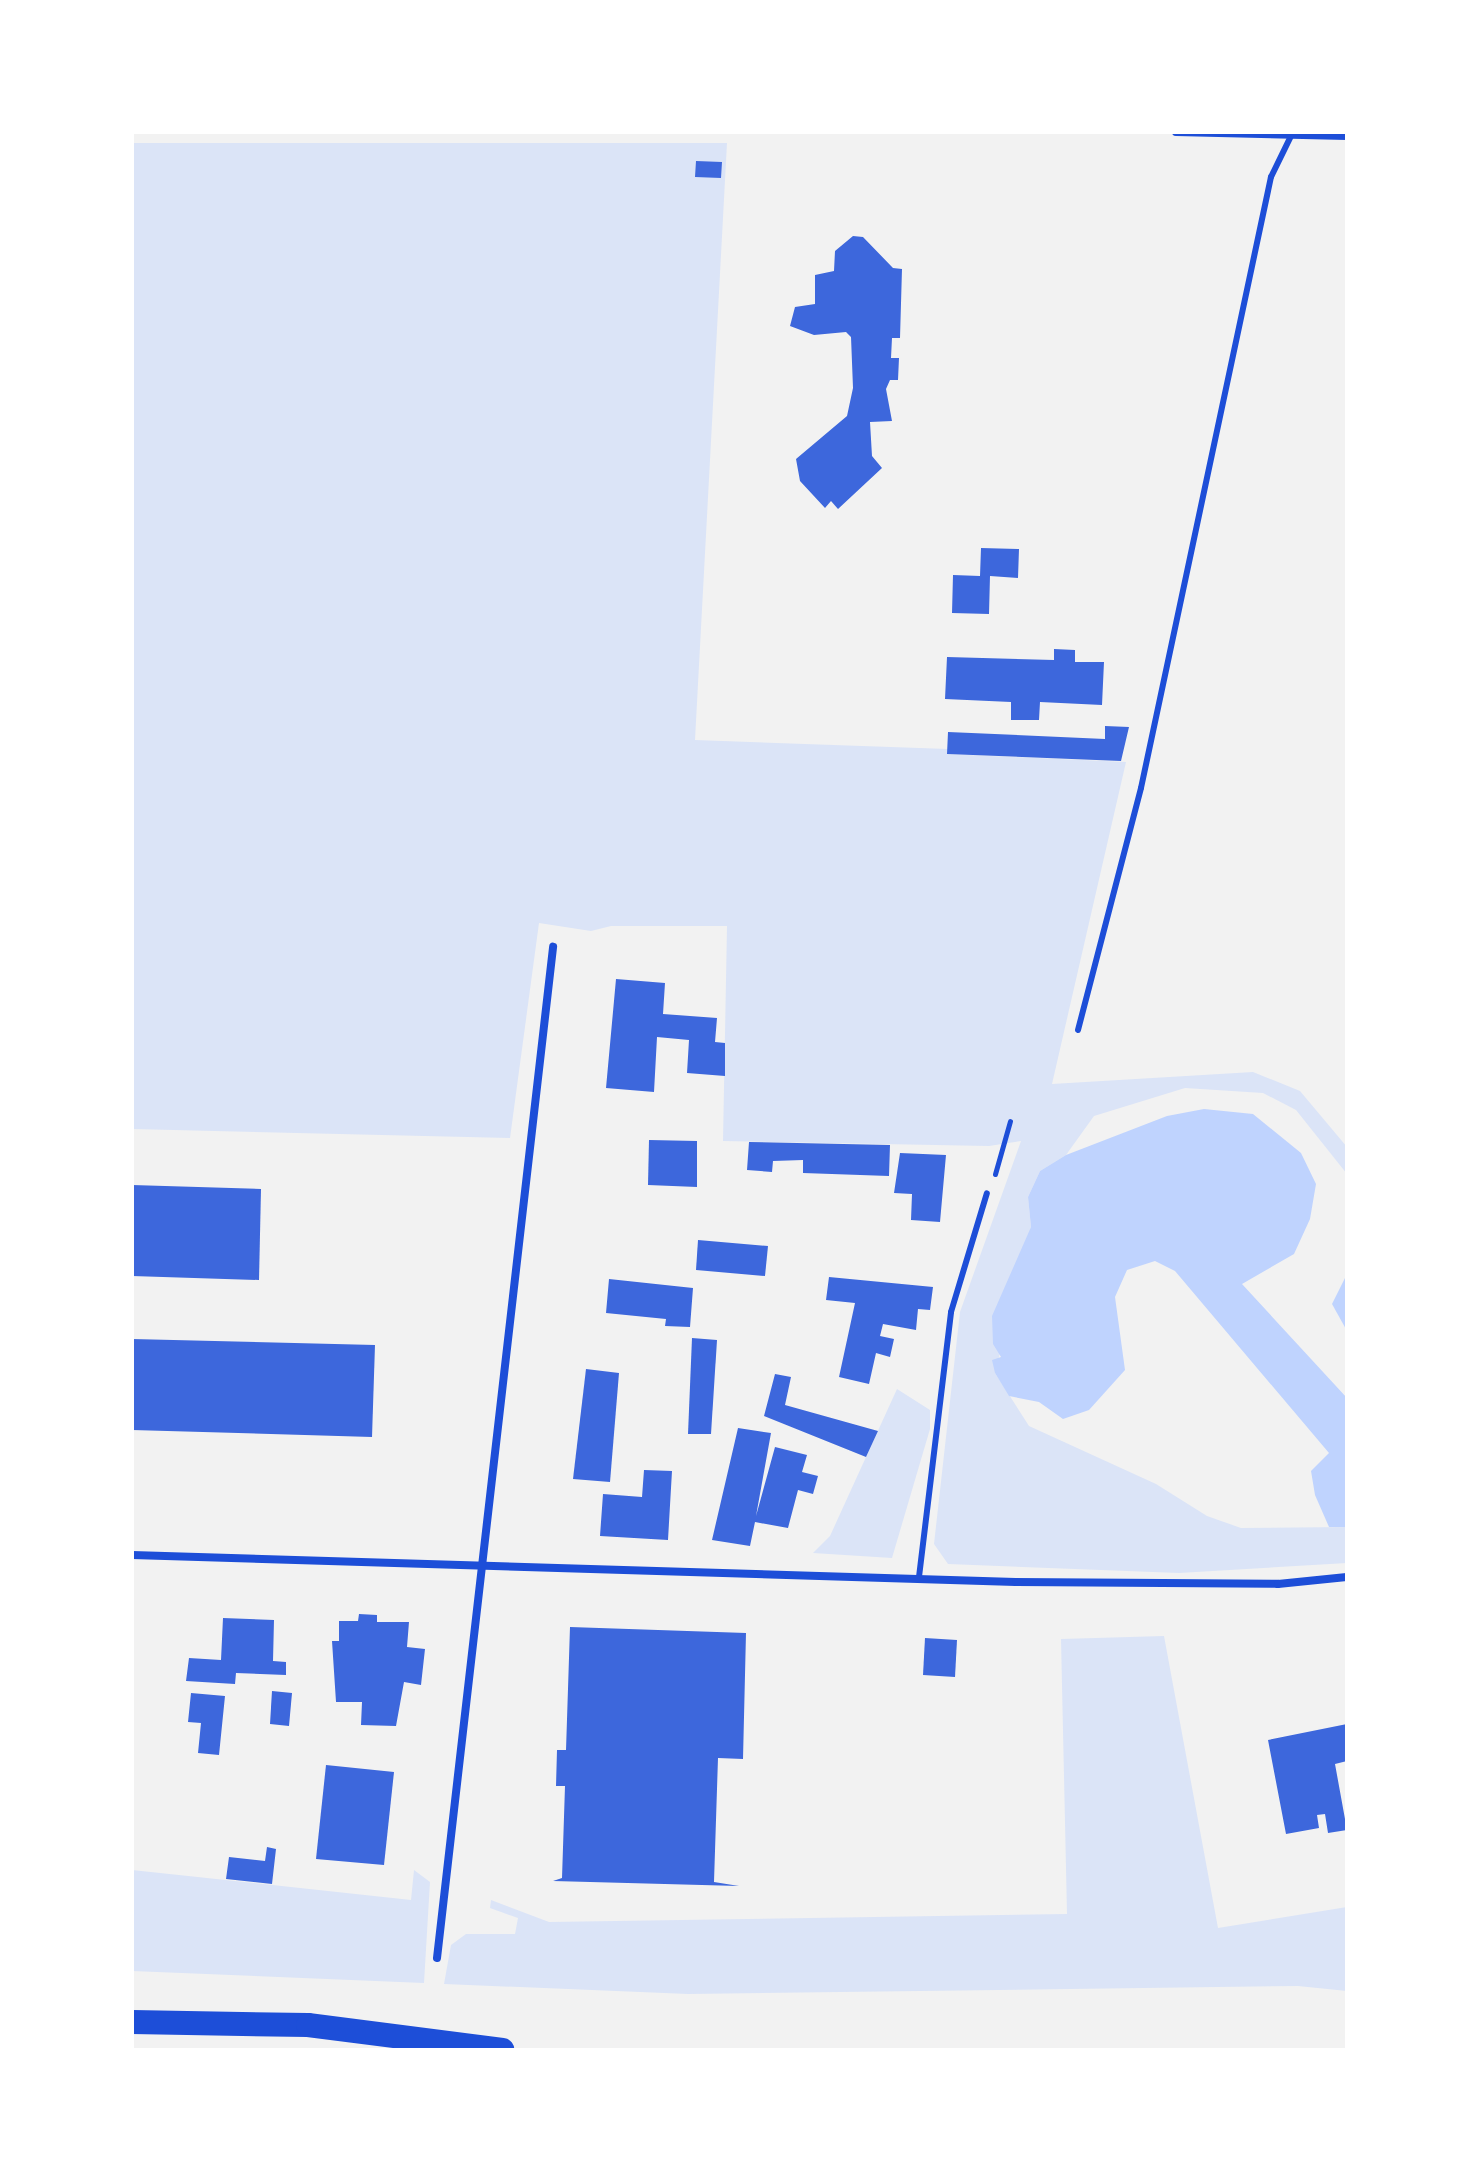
<!DOCTYPE html>
<style>
body{margin:0}
#map{position:relative;width:1479px;height:2182px;overflow:hidden;background:#f2f2f2;font-family:"Titillium Web",sans-serif}
div>[style]{position:absolute}
.green>*{inset:0;background:#dbe4f7}
.water>*{inset:0;background:#bfd3fe}
.building>*{inset:0;background:#3d67dc}
.path>*{height:5px;margin:-2.5px;padding:0 2.5px;transform-origin:2.5px;border-radius:2.5px;background:#1d4ed8}
.service>*{height:6px;margin:-3px;padding:0 3px;transform-origin:3px;border-radius:3px;background:#1d4ed8}
.minor>*{height:8px;margin:-4px;padding:0 4px;transform-origin:4px;border-radius:4px;background:#1d4ed8}
.motorway>*{height:24px;margin:-12px;padding:0 12px;transform-origin:12px;border-radius:12px;background:#1d4ed8}
span{translate:-50% -50%;white-space:nowrap;text-align:center;line-height:1.15;-webkit-text-stroke:6px #fff;paint-order:stroke}
.frame{position:absolute;inset:0;border:134px solid #fff;pointer-events:none}
</style>
<div id="map">
<div class="green">
<div style="clip-path:polygon(132px 143px,727px 143px,695px 740px,948px 749px,948px 754px,1126px 762px,1052px 1084px,1253px 1072px,1300px 1091px,1347px 1147px,1347px 1174px,1296px 1110px,1263px 1093px,1185px 1088px,1094px 1116px,1066px 1155px,1040px 1171px,1028px 1197px,1031px 1227px,995px 1373px,1029px 1426px,1156px 1484px,1207px 1516px,1241px 1528px,1347px 1527px,1347px 1563px,1179px 1573px,948px 1564px,934px 1544px,960px 1312px,1021px 1141px,989px 1146px,723px 1141px,727px 926px,611px 926px,591px 931px,539px 923px,510px 1138px,132px 1129px)"></div>
<div style="clip-path:polygon(897px 1389px,930px 1410px,930px 1429px,892px 1558px,813px 1553px,830px 1536px)"></div>
<div style="clip-path:polygon(1164px 1636px,1218px 1928px,1347px 1907px,1347px 1991px,1298px 1986px,688px 1994px,444px 1984px,451px 1945px,466px 1934px,515px 1934px,518px 1918px,490px 1908px,491px 1900px,549px 1922px,1067px 1914px,1061px 1639px)"></div>
<div style="clip-path:polygon(132px 1870px,411px 1900px,414px 1870px,430px 1882px,424px 1983px,132px 1971px)"></div>
</div>
<div class="water">
<div style="clip-path:polygon(1204px 1109px,1253px 1114px,1301px 1153px,1316px 1184px,1310px 1219px,1294px 1254px,1242px 1284px,1347px 1398px,1347px 1527px,1329px 1527px,1315px 1495px,1311px 1471px,1329px 1453px,1175px 1271px,1155px 1261px,1127px 1270px,1115px 1297px,1125px 1370px,1089px 1410px,1063px 1419px,1039px 1402px,1009px 1396px,995px 1373px,992px 1360px,1001px 1357px,993px 1344px,992px 1316px,1031px 1227px,1028px 1197px,1040px 1171px,1066px 1155px,1167px 1116px)"></div>
<div style="clip-path:polygon(1347px 1274px,1347px 1331px,1332px 1304px)"></div>
</div>
<div class="building">
<div style="clip-path:polygon(696px 161px,722px 162px,721px 178px,695px 177px)"></div>
<div style="clip-path:polygon(853px 236px,863px 237px,893px 268px,902px 269px,900px 338px,892px 338px,891px 358px,899px 358px,898px 380px,890px 380px,886px 389px,892px 421px,870px 422px,872px 456px,882px 468px,838px 509px,831px 501px,825px 508px,800px 481px,796px 459px,847px 416px,853px 388px,851px 337px,846px 332px,814px 335px,790px 326px,795px 307px,815px 304px,815px 275px,834px 271px,835px 251px)"></div>
<div style="clip-path:polygon(981px 548px,1019px 549px,1018px 578px,990px 576px,989px 614px,952px 613px,953px 575px,980px 576px)"></div>
<div style="clip-path:polygon(1054px 649px,1075px 650px,1075px 662px,1104px 662px,1102px 705px,1040px 702px,1039px 720px,1011px 720px,1011px 702px,945px 699px,947px 657px,1054px 660px)"></div>
<div style="clip-path:polygon(1105px 726px,1129px 727px,1121px 761px,947px 754px,948px 732px,1105px 739px)"></div>
<div style="clip-path:polygon(616px 979px,665px 983px,663px 1014px,717px 1018px,715px 1042px,725px 1043px,725px 1076px,687px 1073px,689px 1040px,657px 1037px,654px 1092px,606px 1088px)"></div>
<div style="clip-path:polygon(649px 1140px,697px 1141px,697px 1187px,648px 1185px)"></div>
<div style="clip-path:polygon(749px 1142px,890px 1145px,889px 1176px,803px 1173px,803px 1160px,773px 1161px,772px 1172px,747px 1170px)"></div>
<div style="clip-path:polygon(900px 1153px,946px 1155px,940px 1222px,911px 1220px,912px 1194px,894px 1193px)"></div>
<div style="clip-path:polygon(132px 1185px,261px 1189px,259px 1280px,132px 1276px)"></div>
<div style="clip-path:polygon(698px 1240px,768px 1246px,765px 1276px,696px 1270px)"></div>
<div style="clip-path:polygon(829px 1277px,933px 1287px,930px 1310px,918px 1309px,916px 1330px,883px 1324px,880px 1336px,894px 1339px,890px 1357px,876px 1353px,869px 1384px,839px 1377px,855px 1303px,826px 1300px)"></div>
<div style="clip-path:polygon(609px 1279px,693px 1288px,690px 1327px,665px 1326px,666px 1319px,606px 1313px)"></div>
<div style="clip-path:polygon(692px 1338px,717px 1340px,711px 1434px,688px 1434px)"></div>
<div style="clip-path:polygon(132px 1339px,375px 1345px,372px 1437px,132px 1430px)"></div>
<div style="clip-path:polygon(586px 1369px,619px 1373px,610px 1482px,573px 1479px)"></div>
<div style="clip-path:polygon(775px 1374px,791px 1377px,785px 1405px,878px 1431px,866px 1457px,764px 1416px)"></div>
<div style="clip-path:polygon(738px 1428px,771px 1433px,756px 1516px,775px 1447px,807px 1455px,802px 1472px,818px 1476px,813px 1494px,798px 1490px,788px 1528px,755px 1522px,750px 1546px,712px 1540px)"></div>
<div style="clip-path:polygon(644px 1470px,672px 1471px,668px 1540px,600px 1536px,603px 1494px,642px 1497px)"></div>
<div style="clip-path:polygon(359px 1614px,377px 1615px,377px 1622px,409px 1622px,407px 1647px,425px 1649px,421px 1685px,404px 1682px,396px 1726px,361px 1725px,362px 1702px,336px 1702px,332px 1641px,339px 1641px,339px 1621px,358px 1621px)"></div>
<div style="clip-path:polygon(223px 1618px,274px 1620px,273px 1661px,286px 1662px,286px 1675px,236px 1673px,235px 1684px,186px 1681px,189px 1658px,221px 1660px)"></div>
<div style="clip-path:polygon(570px 1627px,746px 1633px,743px 1759px,718px 1758px,714px 1882px,739px 1886px,553px 1881px,562px 1878px,565px 1786px,556px 1786px,557px 1750px,566px 1750px)"></div>
<div style="clip-path:polygon(925px 1638px,957px 1640px,955px 1677px,923px 1675px)"></div>
<div style="clip-path:polygon(272px 1691px,292px 1693px,289px 1726px,270px 1724px)"></div>
<div style="clip-path:polygon(191px 1693px,225px 1696px,219px 1755px,198px 1753px,201px 1723px,188px 1722px)"></div>
<div style="clip-path:polygon(1347px 1724px,1347px 1761px,1335px 1764px,1347px 1830px,1328px 1833px,1325px 1814px,1317px 1815px,1319px 1828px,1286px 1834px,1268px 1740px)"></div>
<div style="clip-path:polygon(326px 1765px,394px 1772px,384px 1865px,316px 1859px)"></div>
<div style="clip-path:polygon(267px 1847px,276px 1849px,272px 1884px,226px 1879px,229px 1857px,265px 1861px)"></div>
</div>
<div class="path">
<div style="left:995px;top:1174px;width:55px;rotate:-74.2deg"></div>
</div>
<div class="service">
<div style="left:1078px;top:1030px;width:250px;rotate:-75.4deg"></div>
<div style="left:1141px;top:788px;width:625px;rotate:-77.99deg"></div>
<div style="left:1271px;top:177px;width:46px;rotate:-64deg"></div>
<div style="left:919px;top:1577px;width:267px;rotate:-83.1deg"></div>
<div style="left:951px;top:1312px;width:124px;rotate:-73.2deg"></div>
</div>
<div class="minor">
<div style="left:1176px;top:132px;width:171px;rotate:1.3deg"></div>
<div style="left:132px;top:1555px;width:884px;rotate:1.75deg"></div>
<div style="left:1016px;top:1582px;width:262px;rotate:0.4deg"></div>
<div style="left:1278px;top:1584px;width:69px;rotate:-5.8deg"></div>
<div style="left:437px;top:1958px;width:1018px;rotate:-83.45deg"></div>
</div>
<div class="motorway">
<div style="left:132px;top:2022px;width:176px;rotate:1deg"></div>
<div style="left:308px;top:2025px;width:196px;rotate:7.3deg"></div>
</div>
<div class="frame"></div>
</div>
